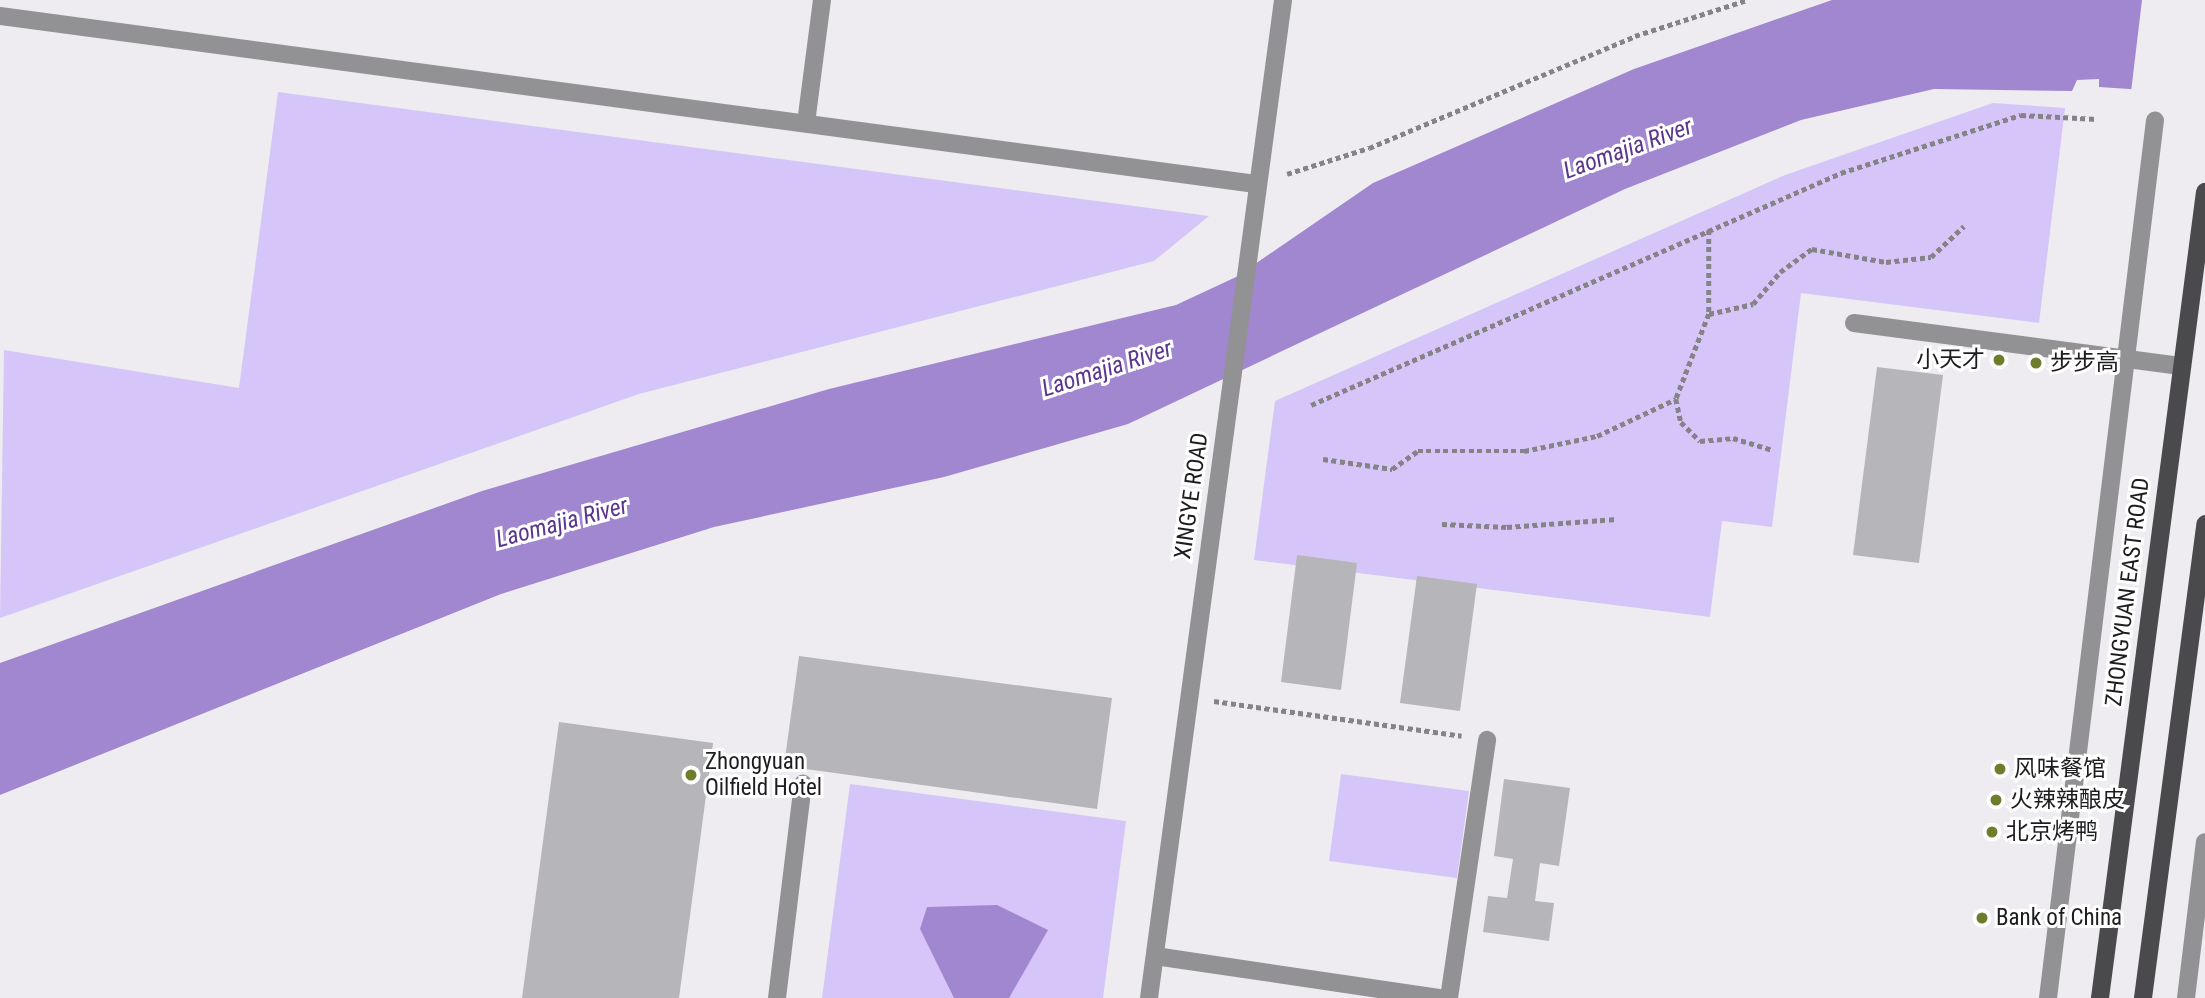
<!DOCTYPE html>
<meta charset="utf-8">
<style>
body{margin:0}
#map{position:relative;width:2205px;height:998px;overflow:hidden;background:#eeecf1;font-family:"Roboto Condensed","Noto Sans SC",sans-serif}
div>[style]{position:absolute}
.green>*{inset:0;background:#d6c5f8}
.water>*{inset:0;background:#a187d0}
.pier>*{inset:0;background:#eeecf1}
.building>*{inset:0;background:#b6b5b9}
.path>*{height:4.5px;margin-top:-2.25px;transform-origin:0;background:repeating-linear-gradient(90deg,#858387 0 5px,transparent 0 8.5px)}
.minor>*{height:18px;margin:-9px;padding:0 9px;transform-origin:9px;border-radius:9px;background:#929294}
.major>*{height:18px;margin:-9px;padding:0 9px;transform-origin:9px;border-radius:9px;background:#4a494c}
.dots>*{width:19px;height:19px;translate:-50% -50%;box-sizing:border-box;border:4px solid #fff;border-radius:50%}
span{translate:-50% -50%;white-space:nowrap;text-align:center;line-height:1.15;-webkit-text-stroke:6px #fff;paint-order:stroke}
.poi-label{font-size:23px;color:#1d1c1e}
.right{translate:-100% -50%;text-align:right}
.left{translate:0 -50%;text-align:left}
.street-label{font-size:23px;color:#1d1c1e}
.water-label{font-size:24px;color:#5a368c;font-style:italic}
</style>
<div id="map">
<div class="green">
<div style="clip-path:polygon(278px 92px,1209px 216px,1154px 261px,639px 394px,0 618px,4px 350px,239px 388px)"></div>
<div style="clip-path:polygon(1993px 103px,2065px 108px,2039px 323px,1801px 293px,1772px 527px,1722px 521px,1710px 617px,1254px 560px,1275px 401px,1785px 175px)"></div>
<div style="clip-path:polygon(1341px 774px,1469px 791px,1457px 878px,1329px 861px)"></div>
<div style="clip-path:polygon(850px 784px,1126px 821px,1103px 998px,822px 998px)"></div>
</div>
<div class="water">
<div style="clip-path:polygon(1832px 0,2205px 0,2205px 94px,2099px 87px,2099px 79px,2077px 80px,2072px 91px,1934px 89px,1801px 120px,1625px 189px,1128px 424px,944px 477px,714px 527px,501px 594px,0 795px,0 663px,482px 491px,829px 389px,1176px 305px,1236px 277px,1373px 183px,1634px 69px)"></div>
<div style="clip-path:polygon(997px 905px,1048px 930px,1009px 998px,954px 998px,920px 929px,927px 907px)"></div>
</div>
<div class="pier">
<div style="clip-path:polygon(2142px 0,2205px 0,2205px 97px,2131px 92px)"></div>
</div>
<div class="building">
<div style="clip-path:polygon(1877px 367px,1943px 375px,1919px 563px,1853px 555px)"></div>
<div style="clip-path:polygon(1297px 555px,1357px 563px,1341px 690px,1281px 682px)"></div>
<div style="clip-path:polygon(1417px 576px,1477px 584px,1460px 711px,1400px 703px)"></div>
<div style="clip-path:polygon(799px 656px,1112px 698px,1097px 809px,784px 766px)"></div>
<div style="clip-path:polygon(559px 722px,713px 743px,679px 998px,522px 998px)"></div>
<div style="clip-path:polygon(1504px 779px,1570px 788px,1559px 866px,1540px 863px,1535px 901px,1554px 903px,1549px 941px,1483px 932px,1488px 896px,1507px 898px,1513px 859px,1494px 856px)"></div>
</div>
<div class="path">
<div style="left:1287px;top:174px;width:86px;rotate:-17.6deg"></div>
<div style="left:1369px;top:148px;width:289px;rotate:-22.8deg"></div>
<div style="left:1635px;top:36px;width:118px;rotate:-17.8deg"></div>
<div style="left:1709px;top:230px;width:84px;rotate:90deg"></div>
<div style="left:1709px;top:314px;width:91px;rotate:111.2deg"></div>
<div style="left:1676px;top:399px;width:24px;rotate:78deg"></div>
<div style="left:1681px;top:422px;width:27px;rotate:45deg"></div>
<div style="left:1700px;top:441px;width:33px;rotate:-5deg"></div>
<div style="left:1733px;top:438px;width:42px;rotate:16.7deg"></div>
<div style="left:1709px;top:314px;width:45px;rotate:-12.8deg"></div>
<div style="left:1753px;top:304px;width:42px;rotate:-49.8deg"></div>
<div style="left:1780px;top:272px;width:39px;rotate:-36deg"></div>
<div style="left:1812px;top:249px;width:75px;rotate:10deg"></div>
<div style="left:1886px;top:262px;width:45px;rotate:-6.3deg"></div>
<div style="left:1931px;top:257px;width:45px;rotate:-43.2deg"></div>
<div style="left:1311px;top:405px;width:579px;rotate:-23.64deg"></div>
<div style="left:1841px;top:173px;width:189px;rotate:-17.9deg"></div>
<div style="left:2021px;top:115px;width:76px;rotate:3deg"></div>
<div style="left:1323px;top:459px;width:70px;rotate:8.2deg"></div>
<div style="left:1392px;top:469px;width:32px;rotate:-35deg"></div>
<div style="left:1418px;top:451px;width:106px"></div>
<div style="left:1524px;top:451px;width:75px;rotate:-11.6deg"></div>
<div style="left:1597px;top:436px;width:87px;rotate:-25.1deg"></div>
<div style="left:1442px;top:524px;width:65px;rotate:2.6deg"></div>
<div style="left:1507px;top:527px;width:110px;rotate:-4.2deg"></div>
<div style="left:1214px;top:701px;width:250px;rotate:8deg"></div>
</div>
<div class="minor">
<div style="left:0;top:16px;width:1267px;rotate:7.62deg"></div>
<div style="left:806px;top:123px;width:124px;rotate:-82.6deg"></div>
<div style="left:1854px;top:323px;width:331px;rotate:7.5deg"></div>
<div style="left:1155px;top:956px;width:287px;rotate:8.4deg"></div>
<div style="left:777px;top:998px;width:216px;rotate:-83.1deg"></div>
<div style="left:1149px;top:998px;width:1007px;rotate:-82.35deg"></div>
<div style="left:1449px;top:998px;width:261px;rotate:-81.6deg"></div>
<div style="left:2048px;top:998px;width:884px;rotate:-83.05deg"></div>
<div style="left:2186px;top:998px;width:157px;rotate:-83.1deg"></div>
</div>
<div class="major">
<div style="left:2100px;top:998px;width:813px;rotate:-82.58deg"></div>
<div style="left:2143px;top:998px;width:478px;rotate:-82.5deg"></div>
</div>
<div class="dots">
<div style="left:1999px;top:360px;background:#6d7d2c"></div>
<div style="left:2036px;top:363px;background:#6d7d2c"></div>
<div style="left:2000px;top:769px;background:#6d7d2c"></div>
<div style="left:691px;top:775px;background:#6d7d2c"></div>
<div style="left:1996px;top:800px;background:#6d7d2c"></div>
<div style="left:1992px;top:832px;background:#6d7d2c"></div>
<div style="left:1982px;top:918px;background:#6d7d2c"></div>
</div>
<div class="poi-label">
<span class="right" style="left:1985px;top:360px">小天才</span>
<span class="left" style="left:2050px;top:363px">步步高</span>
<span class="left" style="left:705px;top:775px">Zhongyuan<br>Oilfield Hotel</span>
<span class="left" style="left:2014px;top:769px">风味餐馆</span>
<span class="left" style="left:2010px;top:800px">火辣辣酿皮</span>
<span class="left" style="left:2006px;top:832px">北京烤鸭</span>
<span class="left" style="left:1996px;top:918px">Bank of China</span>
</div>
<div class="street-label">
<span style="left:1192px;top:496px;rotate:-82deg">XINGYE ROAD</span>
<span style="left:2128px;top:592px;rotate:-83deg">ZHONGYUAN EAST ROAD</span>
</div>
<div class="water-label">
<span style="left:1628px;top:149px;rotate:-20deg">Laomajia River</span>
<span style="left:1107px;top:369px;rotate:-18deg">Laomajia River</span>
<span style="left:562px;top:523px;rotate:-15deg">Laomajia River</span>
</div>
</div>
